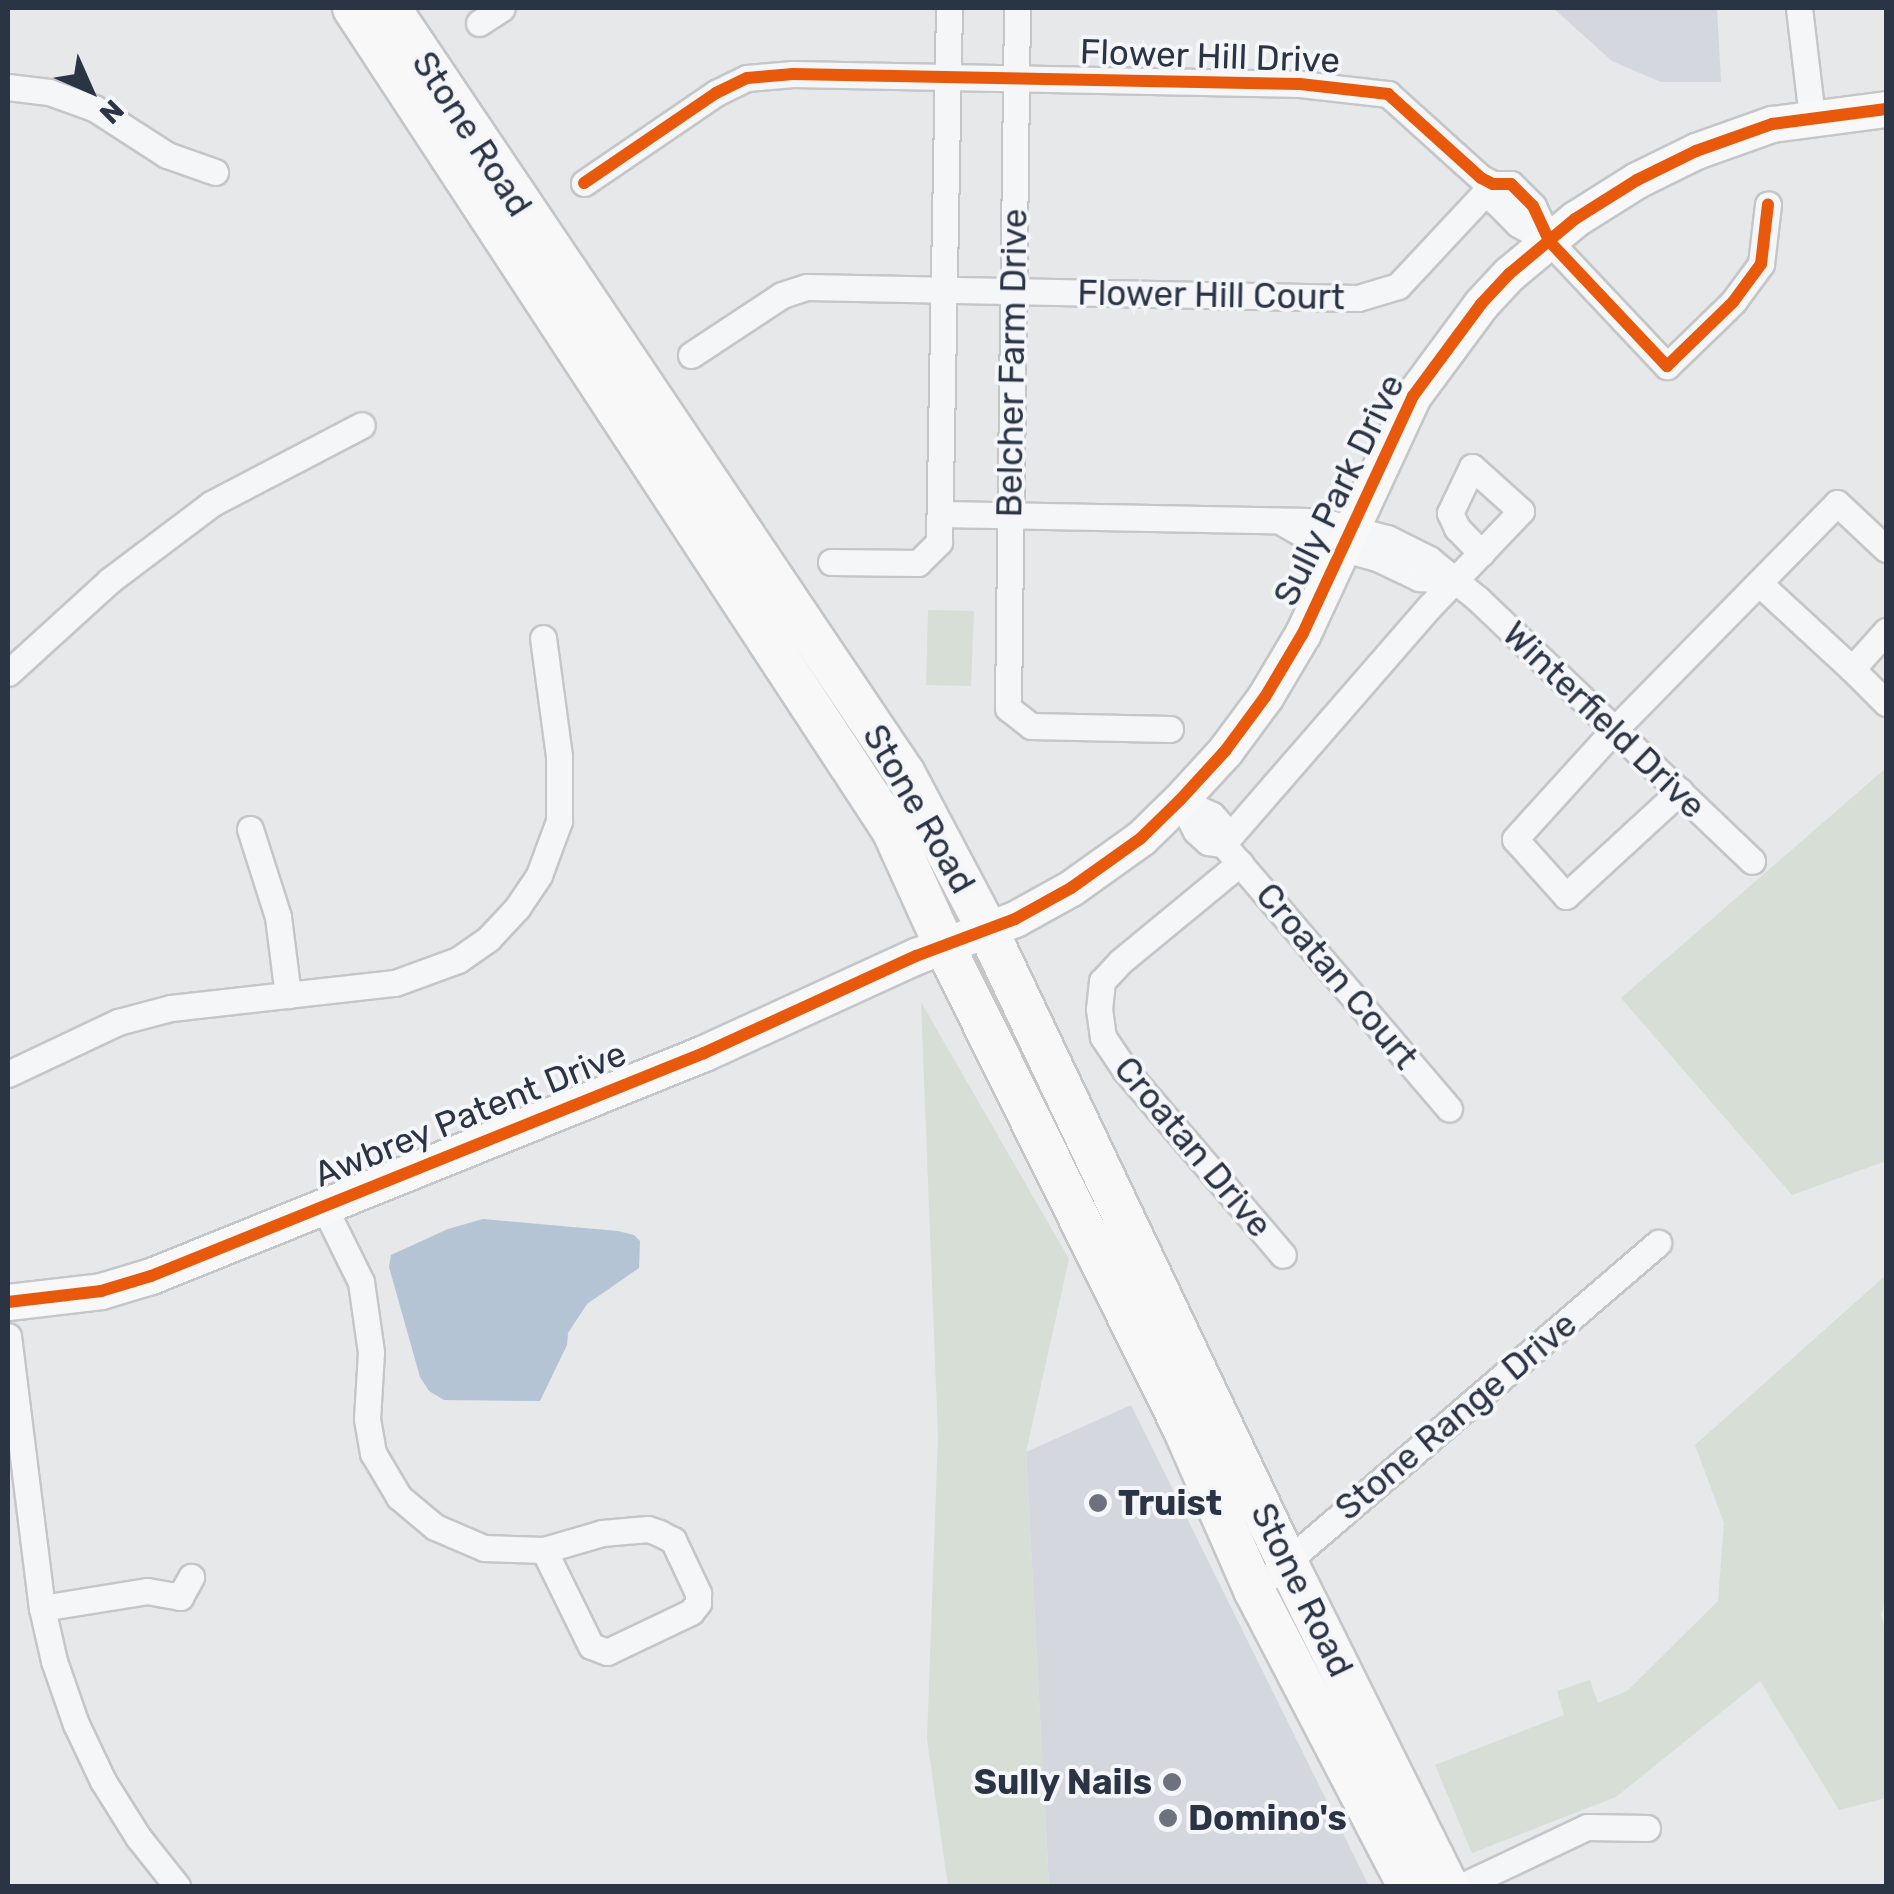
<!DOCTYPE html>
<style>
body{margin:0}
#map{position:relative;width:1894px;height:1894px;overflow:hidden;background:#e6e8ea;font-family:Rubik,sans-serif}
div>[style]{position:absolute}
.built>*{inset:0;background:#d4d7dd}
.green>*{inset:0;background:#d6ded6}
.water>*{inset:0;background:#b4c4d5}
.roads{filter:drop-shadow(2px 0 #c4c6c8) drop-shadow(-2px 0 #c4c6c8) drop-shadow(0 2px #c4c6c8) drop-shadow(0 -2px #c4c6c8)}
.street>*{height:25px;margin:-12.5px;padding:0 12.5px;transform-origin:12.5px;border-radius:12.5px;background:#f5f6f7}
.secondary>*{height:35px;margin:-17.5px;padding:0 17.5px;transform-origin:17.5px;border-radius:17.5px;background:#f8f8f8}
.primary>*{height:40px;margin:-20px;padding:0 20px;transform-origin:20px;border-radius:20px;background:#f8f8f8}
.cycleway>*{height:12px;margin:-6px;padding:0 6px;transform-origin:6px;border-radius:6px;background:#e8590c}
.dots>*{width:28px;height:28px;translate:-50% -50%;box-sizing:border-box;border:5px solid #f4f6f9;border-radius:50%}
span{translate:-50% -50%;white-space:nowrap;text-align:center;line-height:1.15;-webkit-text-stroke:8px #f4f6f9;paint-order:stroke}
.street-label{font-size:35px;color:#2b3445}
.poi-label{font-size:35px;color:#2b3445;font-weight:700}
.left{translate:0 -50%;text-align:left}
.right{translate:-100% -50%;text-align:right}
.frame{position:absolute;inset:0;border:10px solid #2b3445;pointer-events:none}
.north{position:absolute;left:40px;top:40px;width:100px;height:100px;-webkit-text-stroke:8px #f4f6f9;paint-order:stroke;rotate:135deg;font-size:28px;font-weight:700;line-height:40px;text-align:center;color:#2b3445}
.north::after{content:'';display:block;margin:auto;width:35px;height:45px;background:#2b3445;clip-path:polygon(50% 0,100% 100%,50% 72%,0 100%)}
</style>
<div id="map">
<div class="built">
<div style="clip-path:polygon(1553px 8px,1717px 8px,1721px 82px,1661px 82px,1612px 61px)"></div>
<div style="clip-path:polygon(1131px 1405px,1369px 1886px,1049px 1886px,1026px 1452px)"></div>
</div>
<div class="green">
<div style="clip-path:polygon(928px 610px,974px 611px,971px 686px,926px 685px)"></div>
<div style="clip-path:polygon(1886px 768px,1886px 1161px,1792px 1195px,1621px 998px)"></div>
<div style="clip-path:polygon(921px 1002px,1069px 1259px,1026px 1452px,1049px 1886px,948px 1886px,927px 1739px,938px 1437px)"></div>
<div style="clip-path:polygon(1886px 1275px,1886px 1599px,1881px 1614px,1886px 1633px,1886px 1798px,1839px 1810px,1760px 1681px,1616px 1797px,1472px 1853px,1435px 1765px,1564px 1715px,1557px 1691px,1590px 1680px,1598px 1703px,1627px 1691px,1718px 1601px,1724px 1523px,1695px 1445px)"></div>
</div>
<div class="water">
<div style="clip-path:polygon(483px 1219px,618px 1231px,634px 1235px,640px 1241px,639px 1268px,587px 1304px,568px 1333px,567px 1345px,540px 1401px,444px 1400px,429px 1391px,420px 1377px,389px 1267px,391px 1255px,448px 1229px)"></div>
</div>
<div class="roads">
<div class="street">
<div style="left:1017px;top:8px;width:700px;rotate:90.74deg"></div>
<div style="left:1008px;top:708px;width:29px;rotate:38deg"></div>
<div style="left:1031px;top:726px;width:139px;rotate:1.2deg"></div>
<div style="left:1799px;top:8px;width:110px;rotate:83.2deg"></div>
<div style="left:479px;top:23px;width:27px;rotate:-33deg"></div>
<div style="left:8px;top:87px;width:41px;rotate:7deg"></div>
<div style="left:49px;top:92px;width:48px;rotate:19.6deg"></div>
<div style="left:94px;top:108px;width:87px;rotate:32.8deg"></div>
<div style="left:167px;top:155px;width:51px;rotate:19.5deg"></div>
<div style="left:584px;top:183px;width:160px;rotate:-34.3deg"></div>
<div style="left:716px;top:93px;width:34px;rotate:-26deg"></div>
<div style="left:747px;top:78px;width:46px;rotate:-5deg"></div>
<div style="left:793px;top:74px;width:507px;rotate:1.13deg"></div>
<div style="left:1300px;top:84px;width:89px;rotate:6.5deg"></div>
<div style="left:1388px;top:94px;width:125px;rotate:42.1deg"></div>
<div style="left:1481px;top:178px;width:13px;rotate:27deg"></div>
<div style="left:1493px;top:184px;width:18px"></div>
<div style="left:1511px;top:184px;width:31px;rotate:45deg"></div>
<div style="left:1533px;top:206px;width:38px;rotate:65deg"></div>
<div style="left:1549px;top:241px;width:172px;rotate:46.7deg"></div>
<div style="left:1667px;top:366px;width:92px;rotate:-44.1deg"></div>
<div style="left:1733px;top:302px;width:47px;rotate:-53.6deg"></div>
<div style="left:1761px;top:264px;width:60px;rotate:-83.3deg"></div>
<div style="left:1493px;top:184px;width:18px;rotate:81deg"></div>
<div style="left:1496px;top:202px;width:31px;rotate:45deg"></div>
<div style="left:1518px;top:224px;width:35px;rotate:29deg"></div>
<div style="left:691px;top:355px;width:109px;rotate:-33.4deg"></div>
<div style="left:782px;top:295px;width:26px;rotate:-18deg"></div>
<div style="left:807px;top:287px;width:551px;rotate:1.14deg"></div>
<div style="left:1358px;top:298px;width:42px;rotate:-16.7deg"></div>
<div style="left:1398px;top:286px;width:139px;rotate:-47deg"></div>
<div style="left:941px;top:514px;width:381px;rotate:1.1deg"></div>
<div style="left:1322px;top:521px;width:67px;rotate:14.7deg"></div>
<div style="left:1387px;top:538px;width:47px;rotate:26.6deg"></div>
<div style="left:1429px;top:559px;width:63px;rotate:39.2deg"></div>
<div style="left:1478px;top:599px;width:379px;rotate:43.7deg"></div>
<div style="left:1285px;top:524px;width:34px;rotate:30deg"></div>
<div style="left:1314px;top:541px;width:65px;rotate:15.1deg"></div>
<div style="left:1377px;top:558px;width:47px;rotate:25.5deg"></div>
<div style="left:1419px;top:578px;width:34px;rotate:5deg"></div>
<div style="left:831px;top:562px;width:87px;rotate:0.7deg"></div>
<div style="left:918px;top:563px;width:30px;rotate:-45deg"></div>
<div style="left:939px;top:542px;width:534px;rotate:-88.93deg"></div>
<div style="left:1760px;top:584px;width:125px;rotate:42.7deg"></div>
<div style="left:1886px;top:631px;width:51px;rotate:131.8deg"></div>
<div style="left:1852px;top:669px;width:48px;rotate:45deg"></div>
<div style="left:8px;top:673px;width:137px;rotate:-42.3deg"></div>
<div style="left:109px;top:581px;width:128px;rotate:-37deg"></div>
<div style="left:211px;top:504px;width:170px;rotate:-27.6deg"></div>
<div style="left:1680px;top:791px;width:155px;rotate:137.4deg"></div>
<div style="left:1566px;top:896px;width:76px;rotate:-131.8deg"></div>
<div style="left:1515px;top:839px;width:147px;rotate:-47.8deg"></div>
<div style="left:1614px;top:730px;width:318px;rotate:-45.5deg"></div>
<div style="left:1837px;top:503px;width:67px;rotate:43.2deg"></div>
<div style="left:1180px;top:800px;width:35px;rotate:63deg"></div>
<div style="left:1196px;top:831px;width:16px;rotate:43deg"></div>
<div style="left:1208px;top:842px;width:15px;rotate:8deg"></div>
<div style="left:1223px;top:844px;width:348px;rotate:49.5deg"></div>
<div style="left:1180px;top:800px;width:35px;rotate:25deg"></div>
<div style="left:1212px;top:815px;width:15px;rotate:48deg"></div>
<div style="left:1222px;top:826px;width:18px;rotate:87deg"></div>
<div style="left:250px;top:829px;width:92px;rotate:72.3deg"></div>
<div style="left:278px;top:917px;width:79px;rotate:82.7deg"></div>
<div style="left:1223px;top:844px;width:315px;rotate:-49deg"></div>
<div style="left:1430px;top:606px;width:74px;rotate:-46.1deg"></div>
<div style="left:1481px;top:553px;width:58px;rotate:-46.4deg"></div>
<div style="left:1521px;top:511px;width:66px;rotate:-138.1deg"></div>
<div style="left:1472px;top:467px;width:51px;rotate:115.6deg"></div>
<div style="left:1450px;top:513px;width:17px;rotate:65deg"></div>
<div style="left:1457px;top:528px;width:35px;rotate:46deg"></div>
<div style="left:1240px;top:863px;width:156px;rotate:140.5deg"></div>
<div style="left:1120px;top:962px;width:26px;rotate:133deg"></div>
<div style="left:1102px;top:981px;width:28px;rotate:96deg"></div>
<div style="left:1099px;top:1009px;width:28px;rotate:82deg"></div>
<div style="left:1103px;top:1037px;width:40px;rotate:56deg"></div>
<div style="left:1125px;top:1070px;width:243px;rotate:49.5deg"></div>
<div style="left:8px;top:1074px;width:122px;rotate:-25.3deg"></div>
<div style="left:118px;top:1022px;width:55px;rotate:-14.8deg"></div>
<div style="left:171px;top:1008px;width:225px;rotate:-6.4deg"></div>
<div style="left:395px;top:983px;width:67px;rotate:-20.1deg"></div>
<div style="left:458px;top:960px;width:38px;rotate:-35deg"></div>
<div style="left:489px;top:938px;width:41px;rotate:-47deg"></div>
<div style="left:517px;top:908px;width:40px;rotate:-56deg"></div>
<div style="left:539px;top:875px;width:58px;rotate:-69.7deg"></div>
<div style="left:559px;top:821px;width:65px;rotate:-90deg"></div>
<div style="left:559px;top:756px;width:119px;rotate:-97.7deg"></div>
<div style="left:323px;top:1205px;width:86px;rotate:63.7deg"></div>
<div style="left:361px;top:1282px;width:71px;rotate:81.9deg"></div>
<div style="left:371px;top:1352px;width:67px;rotate:93.4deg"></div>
<div style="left:367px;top:1419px;width:35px;rotate:80deg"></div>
<div style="left:373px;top:1453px;width:51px;rotate:59.4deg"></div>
<div style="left:399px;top:1497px;width:47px;rotate:39.8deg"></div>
<div style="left:435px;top:1527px;width:53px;rotate:23.2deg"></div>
<div style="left:484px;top:1548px;width:60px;rotate:1.9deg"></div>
<div style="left:544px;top:1550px;width:60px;rotate:-16.3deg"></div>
<div style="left:602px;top:1533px;width:46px;rotate:-5deg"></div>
<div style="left:648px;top:1529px;width:12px;rotate:20deg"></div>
<div style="left:659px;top:1533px;width:16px;rotate:27deg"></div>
<div style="left:673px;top:1540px;width:59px;rotate:64.7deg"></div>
<div style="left:698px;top:1593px;width:10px;rotate:90deg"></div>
<div style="left:698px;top:1603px;width:11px;rotate:128deg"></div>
<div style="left:691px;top:1612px;width:93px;rotate:154.5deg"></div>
<div style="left:607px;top:1652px;width:17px;rotate:-159deg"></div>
<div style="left:591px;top:1646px;width:107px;rotate:-116.1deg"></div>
<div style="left:8px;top:1336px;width:274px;rotate:82.9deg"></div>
<div style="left:42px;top:1608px;width:54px;rotate:77.2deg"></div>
<div style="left:54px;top:1661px;width:67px;rotate:70.8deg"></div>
<div style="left:76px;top:1724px;width:63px;rotate:64.7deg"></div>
<div style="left:103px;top:1781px;width:66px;rotate:58deg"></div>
<div style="left:138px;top:1837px;width:63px;rotate:51.5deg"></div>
<div style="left:1254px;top:1590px;width:533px;rotate:-40.66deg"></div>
<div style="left:42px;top:1608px;width:106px;rotate:-9.2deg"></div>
<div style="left:147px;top:1591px;width:34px;rotate:10deg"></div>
<div style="left:180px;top:1597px;width:23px;rotate:-61deg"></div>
<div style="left:1462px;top:1886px;width:138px;rotate:-25.3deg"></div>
<div style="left:1587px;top:1827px;width:60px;rotate:1deg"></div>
</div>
<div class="secondary">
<div style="left:8px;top:1302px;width:94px;rotate:-6.7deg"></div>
<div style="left:101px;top:1291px;width:52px;rotate:-16.7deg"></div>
<div style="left:151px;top:1276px;width:596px;rotate:-21.96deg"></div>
<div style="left:704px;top:1053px;width:233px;rotate:-24.6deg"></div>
<div style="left:916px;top:956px;width:106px;rotate:-20.5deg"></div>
<div style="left:1015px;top:919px;width:64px;rotate:-29deg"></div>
<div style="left:1071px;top:888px;width:86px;rotate:-35.5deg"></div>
<div style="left:1141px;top:838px;width:54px;rotate:-44.3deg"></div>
<div style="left:1180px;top:800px;width:67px;rotate:-47.4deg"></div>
<div style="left:1225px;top:751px;width:67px;rotate:-53.5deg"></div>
<div style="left:1265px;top:697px;width:74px;rotate:-59.3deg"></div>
<div style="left:1303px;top:633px;width:261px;rotate:-65.1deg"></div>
<div style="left:1413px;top:396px;width:114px;rotate:-53.5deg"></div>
<div style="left:1481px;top:304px;width:41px;rotate:-47deg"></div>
<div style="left:1509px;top:274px;width:86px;rotate:-39.8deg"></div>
<div style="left:1575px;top:219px;width:73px;rotate:-32.2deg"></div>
<div style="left:1637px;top:180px;width:66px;rotate:-26.2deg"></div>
<div style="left:1696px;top:151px;width:81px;rotate:-19.6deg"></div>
<div style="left:1772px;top:124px;width:115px;rotate:-7.5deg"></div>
</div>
<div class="primary">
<div style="left:353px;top:8px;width:983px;rotate:56.75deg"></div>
<div style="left:892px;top:830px;width:128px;rotate:65.6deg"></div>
<div style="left:945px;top:947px;width:537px;rotate:63.67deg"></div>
<div style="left:1183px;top:1428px;width:177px;rotate:66.3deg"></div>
<div style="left:1254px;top:1590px;width:334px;rotate:62.5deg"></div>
<div style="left:390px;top:8px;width:923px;rotate:56.09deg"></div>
<div style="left:905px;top:774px;width:178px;rotate:62.1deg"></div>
<div style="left:988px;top:931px;width:696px;rotate:64.65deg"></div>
<div style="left:1286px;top:1560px;width:364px;rotate:63.6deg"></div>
</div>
</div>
<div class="cycleway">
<div style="left:584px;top:183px;width:160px;rotate:-34.3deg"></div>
<div style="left:716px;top:93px;width:34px;rotate:-26deg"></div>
<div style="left:747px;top:78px;width:46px;rotate:-5deg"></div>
<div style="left:793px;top:74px;width:507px;rotate:1.13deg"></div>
<div style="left:1300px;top:84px;width:89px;rotate:6.5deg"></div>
<div style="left:1388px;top:94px;width:125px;rotate:42.1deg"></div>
<div style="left:1481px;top:178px;width:13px;rotate:27deg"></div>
<div style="left:1493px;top:184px;width:18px"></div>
<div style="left:1511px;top:184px;width:31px;rotate:45deg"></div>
<div style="left:1533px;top:206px;width:38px;rotate:65deg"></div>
<div style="left:1549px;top:241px;width:172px;rotate:46.7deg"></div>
<div style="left:1667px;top:366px;width:92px;rotate:-44.1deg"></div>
<div style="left:1733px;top:302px;width:47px;rotate:-53.6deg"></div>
<div style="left:1761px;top:264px;width:60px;rotate:-83.3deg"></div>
<div style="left:8px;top:1302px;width:94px;rotate:-6.7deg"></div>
<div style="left:101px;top:1291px;width:52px;rotate:-16.7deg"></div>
<div style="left:151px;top:1276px;width:596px;rotate:-21.96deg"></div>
<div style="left:704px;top:1053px;width:233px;rotate:-24.6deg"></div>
<div style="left:916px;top:956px;width:106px;rotate:-20.5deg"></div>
<div style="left:1015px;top:919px;width:64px;rotate:-29deg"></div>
<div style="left:1071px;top:888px;width:86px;rotate:-35.5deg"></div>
<div style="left:1141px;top:838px;width:54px;rotate:-44.3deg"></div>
<div style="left:1180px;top:800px;width:67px;rotate:-47.4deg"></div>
<div style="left:1225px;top:751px;width:67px;rotate:-53.5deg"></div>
<div style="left:1265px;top:697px;width:74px;rotate:-59.3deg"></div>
<div style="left:1303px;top:633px;width:261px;rotate:-65.1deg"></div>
<div style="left:1413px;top:396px;width:114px;rotate:-53.5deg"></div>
<div style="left:1481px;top:304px;width:41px;rotate:-47deg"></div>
<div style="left:1509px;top:274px;width:86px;rotate:-39.8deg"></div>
<div style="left:1575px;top:219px;width:73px;rotate:-32.2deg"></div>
<div style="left:1637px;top:180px;width:66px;rotate:-26.2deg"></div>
<div style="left:1696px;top:151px;width:81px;rotate:-19.6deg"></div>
<div style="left:1772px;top:124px;width:115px;rotate:-7.5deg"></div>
</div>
<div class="dots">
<div style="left:1098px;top:1503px;background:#6c737f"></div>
<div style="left:1172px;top:1782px;background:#6c737f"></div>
<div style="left:1168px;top:1818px;background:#6c737f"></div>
</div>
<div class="street-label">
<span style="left:1210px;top:56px;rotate:2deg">Flower Hill Drive</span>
<span style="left:472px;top:134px;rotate:57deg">Stone Road</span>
<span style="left:1211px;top:295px;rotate:1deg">Flower Hill Court</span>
<span style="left:1012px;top:363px;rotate:-89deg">Belcher Farm Drive</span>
<span style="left:1339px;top:490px;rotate:-64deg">Sully Park Drive</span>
<span style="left:1604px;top:720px;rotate:44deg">Winterfield Drive</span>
<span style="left:919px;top:809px;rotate:60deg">Stone Road</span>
<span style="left:1337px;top:976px;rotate:50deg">Croatan Court</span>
<span style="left:470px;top:1114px;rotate:-22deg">Awbrey Patent Drive</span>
<span style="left:1193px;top:1147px;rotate:50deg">Croatan Drive</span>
<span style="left:1456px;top:1416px;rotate:-40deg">Stone Range Drive</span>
<span style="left:1302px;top:1590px;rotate:64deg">Stone Road</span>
</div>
<div class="poi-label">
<span class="left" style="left:1118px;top:1503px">Truist</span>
<span class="right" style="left:1152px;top:1782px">Sully Nails</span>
<span class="left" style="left:1188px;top:1818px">Domino's</span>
</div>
<div class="frame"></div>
<div class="north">N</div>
</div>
